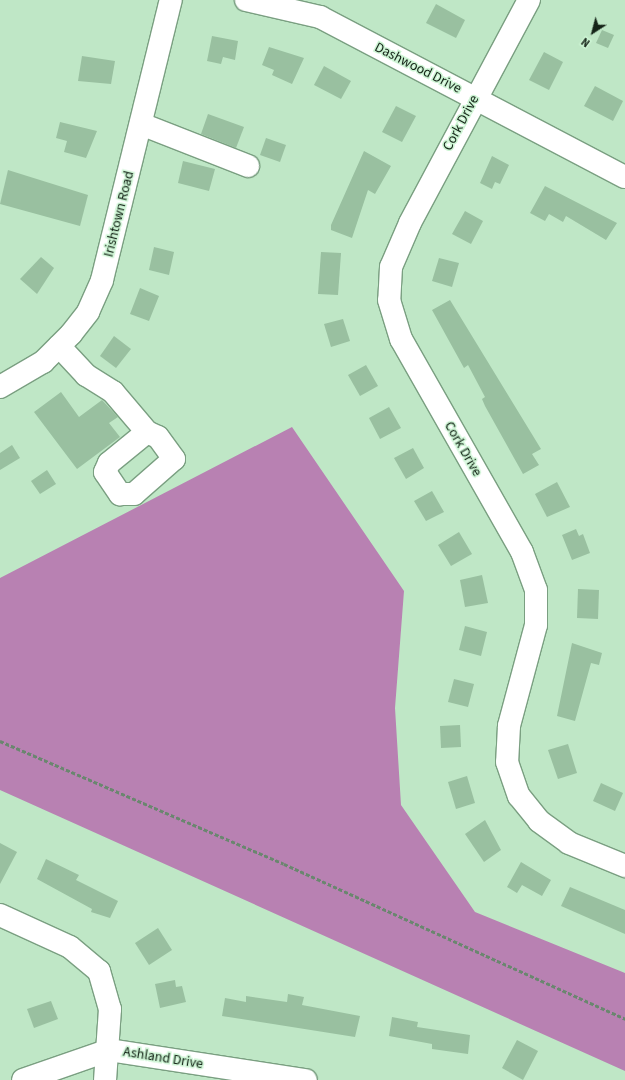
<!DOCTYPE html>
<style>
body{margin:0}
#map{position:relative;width:625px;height:1080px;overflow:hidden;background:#bfe7c6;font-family:"Source Sans 3",sans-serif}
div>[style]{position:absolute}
.forest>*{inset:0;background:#b881b2}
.building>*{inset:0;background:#99c0a0}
.path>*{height:2.5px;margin-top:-1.25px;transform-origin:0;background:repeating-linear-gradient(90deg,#6a866f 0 4px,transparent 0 6px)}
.roads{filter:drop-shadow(1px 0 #7a9f81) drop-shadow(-1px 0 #7a9f81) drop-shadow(0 1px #7a9f81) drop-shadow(0 -1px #7a9f81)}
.minor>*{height:22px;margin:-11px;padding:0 11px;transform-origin:11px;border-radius:11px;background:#fff}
span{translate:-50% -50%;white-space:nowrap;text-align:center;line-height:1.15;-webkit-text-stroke:3px #ccf4d3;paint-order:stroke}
.street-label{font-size:14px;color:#142317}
.north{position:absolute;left:573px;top:12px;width:40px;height:40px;-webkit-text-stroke:3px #ccf4d3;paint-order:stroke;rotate:216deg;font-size:11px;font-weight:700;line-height:16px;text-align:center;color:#142317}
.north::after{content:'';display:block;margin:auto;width:14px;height:18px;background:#142317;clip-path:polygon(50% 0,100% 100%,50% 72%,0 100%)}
</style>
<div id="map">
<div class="forest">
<div style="clip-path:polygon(292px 427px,404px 591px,395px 708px,401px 805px,475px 912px,625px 973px,625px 1071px,0 790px,0 578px)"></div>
</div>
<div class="building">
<div style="clip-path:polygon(436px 4px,465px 20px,456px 38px,426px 23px)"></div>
<div style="clip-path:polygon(602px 30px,614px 35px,608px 48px,596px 43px)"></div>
<div style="clip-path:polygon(212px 36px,238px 41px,235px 60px,223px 57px,221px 64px,207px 61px)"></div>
<div style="clip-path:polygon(269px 47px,304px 58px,292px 84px,272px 75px,274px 70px,262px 65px)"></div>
<div style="clip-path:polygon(544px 52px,563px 62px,549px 90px,529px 80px)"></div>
<div style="clip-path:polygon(82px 56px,115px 61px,111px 84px,78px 81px)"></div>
<div style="clip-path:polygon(324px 66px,351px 81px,341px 99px,314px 85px)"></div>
<div style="clip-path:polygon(595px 86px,623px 101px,613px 121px,584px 106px)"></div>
<div style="clip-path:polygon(396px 106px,416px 116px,402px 142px,382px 132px)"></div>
<div style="clip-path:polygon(208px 114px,244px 127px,236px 148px,201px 134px)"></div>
<div style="clip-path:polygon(60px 122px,97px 131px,86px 158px,64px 152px,67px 141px,56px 138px)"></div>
<div style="clip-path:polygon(266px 138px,286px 145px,280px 162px,260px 155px)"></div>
<div style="clip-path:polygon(364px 151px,391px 166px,375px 194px,368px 190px,352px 238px,331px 230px,331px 225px)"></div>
<div style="clip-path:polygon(492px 156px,509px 165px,500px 184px,495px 182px,492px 189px,480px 183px)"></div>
<div style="clip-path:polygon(183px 161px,215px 169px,209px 191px,178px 183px)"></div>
<div style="clip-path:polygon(8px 170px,88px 195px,80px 226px,0 204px)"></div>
<div style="clip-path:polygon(545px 186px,617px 223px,606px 240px,566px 216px,563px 222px,549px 214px,545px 221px,530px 213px)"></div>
<div style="clip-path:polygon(465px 211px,483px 221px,471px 244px,452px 234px)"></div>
<div style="clip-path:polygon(154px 247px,174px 252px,169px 275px,149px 270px)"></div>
<div style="clip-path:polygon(321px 252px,341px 253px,338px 295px,318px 294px)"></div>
<div style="clip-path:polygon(41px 257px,54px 268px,37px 294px,20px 279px)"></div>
<div style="clip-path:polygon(439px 258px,459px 263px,452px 287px,432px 281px)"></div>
<div style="clip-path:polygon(140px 288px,159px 296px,149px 321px,130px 314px)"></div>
<div style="clip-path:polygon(450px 300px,541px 449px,532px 454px,539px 465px,523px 474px,485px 406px,482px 399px,485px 397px,468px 365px,464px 368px,432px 310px)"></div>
<div style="clip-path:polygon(343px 319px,350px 341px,331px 347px,324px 324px)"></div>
<div style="clip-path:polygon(114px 336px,131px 349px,116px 368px,100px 356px)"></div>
<div style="clip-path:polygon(366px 365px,378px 386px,360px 396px,348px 375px)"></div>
<div style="clip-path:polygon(61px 392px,79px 417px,102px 400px,118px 417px,109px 423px,120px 437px,77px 469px,34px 412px)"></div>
<div style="clip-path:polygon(389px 407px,401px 428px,380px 439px,369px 418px)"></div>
<div style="clip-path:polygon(12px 445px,20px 458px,0 470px,0 453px)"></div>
<div style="clip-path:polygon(413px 448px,424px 468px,406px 479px,394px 458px)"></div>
<div style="clip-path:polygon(47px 470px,56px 484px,40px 494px,31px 481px)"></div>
<div style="clip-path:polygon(557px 482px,570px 507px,547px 517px,535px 494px)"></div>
<div style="clip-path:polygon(432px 491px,444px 512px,426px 521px,414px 501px)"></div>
<div style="clip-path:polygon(576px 529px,579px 536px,583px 534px,590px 553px,572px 560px,562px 535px)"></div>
<div style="clip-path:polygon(459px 532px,472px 554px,451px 566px,438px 545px)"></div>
<div style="clip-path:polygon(482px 575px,488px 603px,465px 607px,460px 580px)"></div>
<div style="clip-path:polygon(578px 589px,599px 590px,598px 619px,577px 618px)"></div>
<div style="clip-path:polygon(465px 626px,487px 632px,481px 656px,459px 650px)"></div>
<div style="clip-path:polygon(572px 643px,602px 653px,599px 665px,591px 663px,575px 721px,557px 716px)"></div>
<div style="clip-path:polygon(454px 679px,474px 684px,468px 707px,448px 702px)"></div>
<div style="clip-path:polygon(460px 725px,461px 747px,441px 748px,440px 726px)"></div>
<div style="clip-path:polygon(568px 744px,577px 773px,558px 779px,548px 750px)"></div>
<div style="clip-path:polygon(467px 776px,475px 803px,456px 809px,448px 782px)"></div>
<div style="clip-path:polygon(601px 783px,623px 793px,615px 811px,593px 801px)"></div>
<div style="clip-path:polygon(485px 820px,501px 850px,484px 862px,465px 834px)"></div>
<div style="clip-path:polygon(0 843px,17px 852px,0 884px)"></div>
<div style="clip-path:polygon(46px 859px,79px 875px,76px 880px,118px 901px,110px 918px,91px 912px,92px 909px,37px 879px)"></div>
<div style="clip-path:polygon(521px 862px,551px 880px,542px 896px,522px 885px,517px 893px,507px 887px)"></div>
<div style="clip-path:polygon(570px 887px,625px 910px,625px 934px,561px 906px)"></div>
<div style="clip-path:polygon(158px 928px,172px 950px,149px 965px,135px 943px)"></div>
<div style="clip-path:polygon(175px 980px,176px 987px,182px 986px,186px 1002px,160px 1008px,155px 984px)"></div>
<div style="clip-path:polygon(288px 994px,304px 997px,302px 1005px,360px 1016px,355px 1037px,222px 1016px,225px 998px,246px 1002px,246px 996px,287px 1002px)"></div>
<div style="clip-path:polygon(51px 1001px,58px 1019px,34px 1028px,27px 1009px)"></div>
<div style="clip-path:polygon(392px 1017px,418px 1022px,417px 1027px,470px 1035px,468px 1054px,432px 1049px,432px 1044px,389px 1036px)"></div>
<div style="clip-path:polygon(517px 1040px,538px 1051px,523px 1080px,502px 1068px)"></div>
</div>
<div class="path">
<div style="left:0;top:741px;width:309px;rotate:23.4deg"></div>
<div style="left:284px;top:864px;width:375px;rotate:24.4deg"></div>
</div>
<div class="roads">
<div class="minor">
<div style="left:246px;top:0;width:76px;rotate:12.9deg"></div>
<div style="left:320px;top:17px;width:344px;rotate:27.7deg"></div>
<div style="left:529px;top:0;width:253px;rotate:118.1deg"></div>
<div style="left:410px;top:223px;width:48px;rotate:113.4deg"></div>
<div style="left:391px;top:267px;width:33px;rotate:93deg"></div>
<div style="left:389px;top:300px;width:41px;rotate:72.9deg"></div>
<div style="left:401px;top:339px;width:245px;rotate:60.4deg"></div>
<div style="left:522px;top:552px;width:40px;rotate:69.8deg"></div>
<div style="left:536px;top:590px;width:35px;rotate:90deg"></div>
<div style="left:536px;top:625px;width:105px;rotate:105deg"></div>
<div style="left:509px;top:726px;width:36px;rotate:93deg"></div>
<div style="left:507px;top:762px;width:36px;rotate:71deg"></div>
<div style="left:519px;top:796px;width:32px;rotate:51deg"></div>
<div style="left:539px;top:821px;width:37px;rotate:36deg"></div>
<div style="left:569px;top:843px;width:61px;rotate:22.3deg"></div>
<div style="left:141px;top:124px;width:115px;rotate:21.4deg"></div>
<div style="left:59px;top:346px;width:40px;rotate:47deg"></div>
<div style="left:86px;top:375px;width:32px;rotate:32deg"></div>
<div style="left:113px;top:392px;width:52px;rotate:49.6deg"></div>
<div style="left:147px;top:432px;width:49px;rotate:140.8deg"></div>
<div style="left:109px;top:463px;width:10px;rotate:114deg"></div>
<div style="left:105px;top:472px;width:27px;rotate:56deg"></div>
<div style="left:120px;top:494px;width:14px"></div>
<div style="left:134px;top:494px;width:53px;rotate:-41.2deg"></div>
<div style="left:174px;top:459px;width:27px;rotate:-126deg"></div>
<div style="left:158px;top:437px;width:12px;rotate:-156deg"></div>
<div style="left:0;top:387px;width:50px;rotate:-30.2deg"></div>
<div style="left:43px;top:362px;width:40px;rotate:-45deg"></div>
<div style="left:71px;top:334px;width:28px;rotate:-52deg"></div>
<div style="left:88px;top:312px;width:35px;rotate:-66deg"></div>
<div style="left:102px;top:280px;width:288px;rotate:-76.2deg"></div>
<div style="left:0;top:915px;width:77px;rotate:24.6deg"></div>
<div style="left:70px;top:947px;width:38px;rotate:40deg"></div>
<div style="left:99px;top:971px;width:40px;rotate:74deg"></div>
<div style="left:110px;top:1009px;width:71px;rotate:94deg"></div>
<div style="left:23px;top:1080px;width:91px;rotate:-19.2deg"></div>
<div style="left:109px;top:1050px;width:199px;rotate:8.7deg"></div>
</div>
</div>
<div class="street-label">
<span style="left:418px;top:68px;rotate:27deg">Dashwood Drive</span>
<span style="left:461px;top:123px;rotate:-62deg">Cork Drive</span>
<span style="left:119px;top:214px;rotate:-76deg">Irishtown Road</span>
<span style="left:463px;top:449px;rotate:60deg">Cork Drive</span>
<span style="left:163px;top:1058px;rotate:9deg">Ashland Drive</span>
</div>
<div class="north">N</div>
</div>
